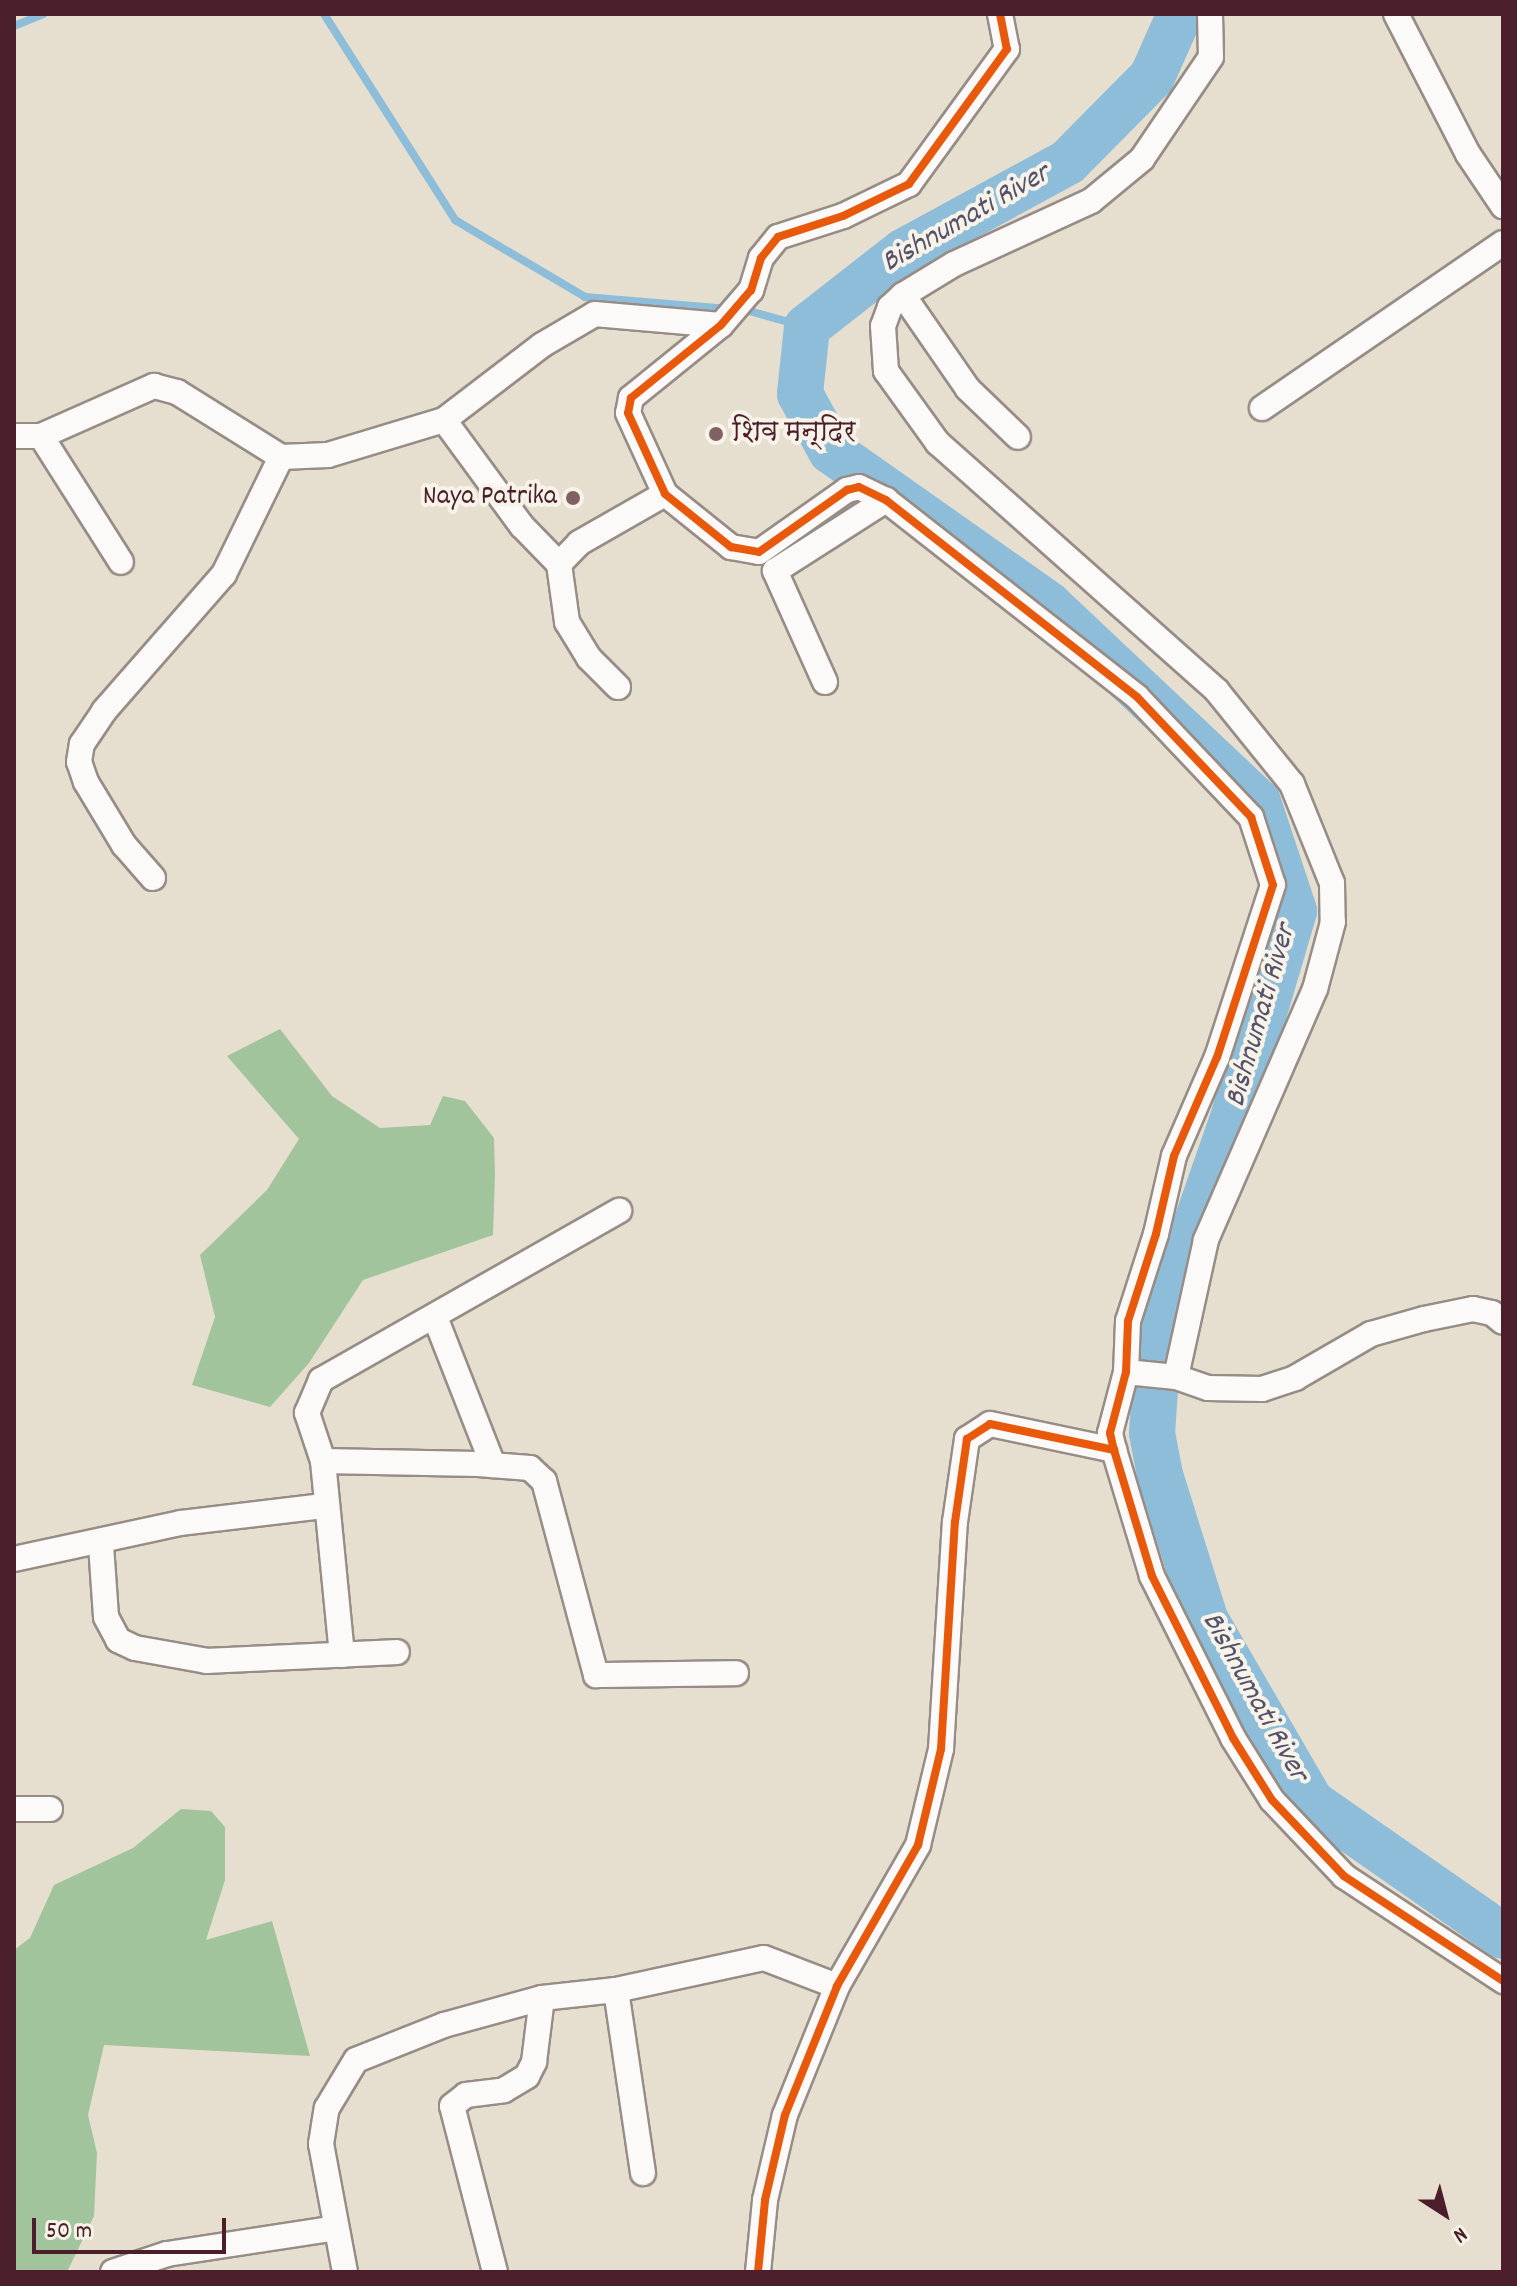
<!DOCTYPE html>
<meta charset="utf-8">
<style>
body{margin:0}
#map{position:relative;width:1517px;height:2286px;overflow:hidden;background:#e6dece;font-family:Dekko,"Playpen Sans Deva",sans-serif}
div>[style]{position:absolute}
.forest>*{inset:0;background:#a1c49c}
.stream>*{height:8px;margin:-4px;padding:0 4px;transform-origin:4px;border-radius:4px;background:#8dbdd9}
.river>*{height:46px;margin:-23px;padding:0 23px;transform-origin:23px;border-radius:23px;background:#8dbdd9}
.roads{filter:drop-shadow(2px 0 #978c86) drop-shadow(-2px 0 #978c86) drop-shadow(0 2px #978c86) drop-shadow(0 -2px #978c86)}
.street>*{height:24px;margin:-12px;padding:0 12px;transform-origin:12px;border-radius:12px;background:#fbfaf8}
.cycleway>*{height:8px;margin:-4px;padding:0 4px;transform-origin:4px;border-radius:4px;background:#e8590c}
.dots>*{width:22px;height:22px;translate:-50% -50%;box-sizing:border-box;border:4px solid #f7f3e8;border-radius:50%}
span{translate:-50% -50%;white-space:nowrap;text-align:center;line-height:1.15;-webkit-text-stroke:8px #f7f3e8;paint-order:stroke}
.poi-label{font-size:28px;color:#4a1f2b}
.left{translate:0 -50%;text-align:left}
.right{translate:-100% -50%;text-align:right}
.water-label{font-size:30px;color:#54516a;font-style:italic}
.frame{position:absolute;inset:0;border:16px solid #4a1f2b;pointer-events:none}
.north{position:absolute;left:1405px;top:2174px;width:80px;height:80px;-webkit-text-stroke:6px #f7f3e8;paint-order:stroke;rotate:144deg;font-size:22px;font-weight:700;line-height:32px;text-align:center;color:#4a1f2b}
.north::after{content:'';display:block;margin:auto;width:28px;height:36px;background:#4a1f2b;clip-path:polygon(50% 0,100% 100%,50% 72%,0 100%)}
.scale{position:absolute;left:32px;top:2218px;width:194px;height:36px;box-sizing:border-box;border:4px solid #4a1f2b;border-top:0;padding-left:10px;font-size:24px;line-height:28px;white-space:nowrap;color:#4a1f2b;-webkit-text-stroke:6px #f7f3e8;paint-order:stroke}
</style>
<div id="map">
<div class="forest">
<div style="clip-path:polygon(280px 1029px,332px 1096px,380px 1128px,430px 1125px,443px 1096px,465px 1101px,494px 1138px,495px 1174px,493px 1235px,363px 1280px,309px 1363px,270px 1407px,192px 1385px,215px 1317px,200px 1255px,267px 1190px,299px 1139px,227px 1056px)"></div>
<div style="clip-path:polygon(181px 1809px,211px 1811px,225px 1827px,225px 1880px,206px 1940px,272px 1921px,310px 2056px,104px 2045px,88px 2115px,97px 2153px,94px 2216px,67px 2272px,14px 2272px,14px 1950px,30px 1938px,54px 1885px,133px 1848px)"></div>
</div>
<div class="stream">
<div style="left:324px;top:14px;width:244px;rotate:57.5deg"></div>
<div style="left:455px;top:220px;width:151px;rotate:30.6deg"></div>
<div style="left:585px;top:297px;width:144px;rotate:4.8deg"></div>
<div style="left:14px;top:26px;width:31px;rotate:-22deg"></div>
<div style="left:742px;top:309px;width:67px;rotate:15.5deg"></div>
</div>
<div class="river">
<div style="left:1180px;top:14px;width:69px;rotate:114deg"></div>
<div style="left:1152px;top:77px;width:120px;rotate:134.7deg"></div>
<div style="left:1068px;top:162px;width:188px;rotate:151.4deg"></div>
<div style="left:903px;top:252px;width:122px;rotate:142deg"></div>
<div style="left:807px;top:327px;width:67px;rotate:96deg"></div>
<div style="left:800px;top:394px;width:65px;rotate:61.5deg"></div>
<div style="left:831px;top:451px;width:267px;rotate:35.2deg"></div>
<div style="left:1049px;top:605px;width:287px;rotate:43.3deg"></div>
<div style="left:1258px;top:802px;width:115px;rotate:71.7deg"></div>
<div style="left:1294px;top:911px;width:219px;rotate:106.4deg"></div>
<div style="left:1232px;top:1121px;width:222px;rotate:109.2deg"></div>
<div style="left:1159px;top:1331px;width:102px;rotate:93.9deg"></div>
<div style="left:1152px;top:1433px;width:43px;rotate:79.2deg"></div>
<div style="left:1160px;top:1475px;width:151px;rotate:72.6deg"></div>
<div style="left:1205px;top:1619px;width:211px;rotate:59.9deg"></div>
<div style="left:1311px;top:1802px;width:234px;rotate:34.9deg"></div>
</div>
<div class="roads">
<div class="street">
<div style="left:1000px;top:14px;width:36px;rotate:79deg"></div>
<div style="left:1007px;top:49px;width:167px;rotate:126deg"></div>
<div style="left:909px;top:184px;width:73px;rotate:154.1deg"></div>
<div style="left:843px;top:216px;width:68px;rotate:162.1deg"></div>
<div style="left:778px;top:237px;width:27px;rotate:129deg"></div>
<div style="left:761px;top:258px;width:34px;rotate:107deg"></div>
<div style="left:751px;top:290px;width:46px;rotate:130.6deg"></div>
<div style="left:721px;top:325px;width:116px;rotate:141deg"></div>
<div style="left:631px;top:398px;width:15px;rotate:101deg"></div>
<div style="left:628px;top:413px;width:89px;rotate:65.4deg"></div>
<div style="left:665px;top:494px;width:85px;rotate:38.8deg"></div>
<div style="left:731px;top:547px;width:28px;rotate:10deg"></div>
<div style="left:759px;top:552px;width:108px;rotate:-35.2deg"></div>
<div style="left:847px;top:490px;width:12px;rotate:-14deg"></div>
<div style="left:859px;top:487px;width:30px;rotate:26deg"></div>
<div style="left:886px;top:500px;width:319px;rotate:38.1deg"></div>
<div style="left:1137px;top:697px;width:166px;rotate:46.5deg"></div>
<div style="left:1251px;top:817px;width:71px;rotate:72.1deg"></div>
<div style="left:1273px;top:885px;width:181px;rotate:108deg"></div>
<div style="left:1217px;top:1057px;width:108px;rotate:113.5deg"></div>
<div style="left:1174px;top:1156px;width:80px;rotate:103deg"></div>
<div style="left:1156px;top:1234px;width:91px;rotate:107.8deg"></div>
<div style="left:1128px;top:1321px;width:51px;rotate:92.2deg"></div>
<div style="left:1126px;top:1372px;width:63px;rotate:104.7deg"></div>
<div style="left:1110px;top:1433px;width:17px;rotate:77deg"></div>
<div style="left:1114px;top:1450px;width:132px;rotate:73.2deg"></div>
<div style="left:1152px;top:1576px;width:181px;rotate:63.4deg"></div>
<div style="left:1233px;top:1738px;width:73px;rotate:57.8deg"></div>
<div style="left:1272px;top:1800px;width:105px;rotate:46.5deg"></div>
<div style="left:1344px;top:1876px;width:191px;rotate:33.4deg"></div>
<div style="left:1210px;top:14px;width:43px;rotate:88.7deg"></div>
<div style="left:1211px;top:57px;width:123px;rotate:124.1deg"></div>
<div style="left:1142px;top:159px;width:66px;rotate:140.5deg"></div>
<div style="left:1091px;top:201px;width:151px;rotate:155.3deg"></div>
<div style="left:954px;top:264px;width:60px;rotate:148.7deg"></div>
<div style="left:903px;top:295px;width:18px;rotate:137deg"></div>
<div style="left:890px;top:307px;width:20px;rotate:110deg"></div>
<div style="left:883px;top:326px;width:45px;rotate:86.2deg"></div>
<div style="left:886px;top:371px;width:89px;rotate:54.2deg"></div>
<div style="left:938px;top:443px;width:373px;rotate:41.6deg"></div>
<div style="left:1217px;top:691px;width:119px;rotate:51.1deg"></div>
<div style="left:1292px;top:784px;width:107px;rotate:68deg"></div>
<div style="left:1332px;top:883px;width:39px;rotate:89deg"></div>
<div style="left:1333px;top:922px;width:69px;rotate:105deg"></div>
<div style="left:1315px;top:989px;width:274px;rotate:113.5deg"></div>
<div style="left:1206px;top:1240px;width:140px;rotate:102.4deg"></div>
<div style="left:1176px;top:1377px;width:34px;rotate:19deg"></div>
<div style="left:1208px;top:1388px;width:54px;rotate:1.1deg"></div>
<div style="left:1262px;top:1389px;width:35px;rotate:-18deg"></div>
<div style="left:1295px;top:1378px;width:88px;rotate:-30.1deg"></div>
<div style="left:1371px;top:1334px;width:55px;rotate:-15.8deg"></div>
<div style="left:1424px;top:1319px;width:50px;rotate:-11.5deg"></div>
<div style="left:1473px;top:1309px;width:19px;rotate:12deg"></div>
<div style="left:1492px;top:1313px;width:14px;rotate:39deg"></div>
<div style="left:1396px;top:14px;width:157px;rotate:62.8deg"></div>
<div style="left:1468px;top:154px;width:63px;rotate:56.1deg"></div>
<div style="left:903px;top:295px;width:114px;rotate:55.3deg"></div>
<div style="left:968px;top:389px;width:69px;rotate:43.8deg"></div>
<div style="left:1262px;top:408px;width:292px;rotate:-34.4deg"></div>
<div style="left:444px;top:420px;width:132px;rotate:53.7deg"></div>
<div style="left:522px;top:526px;width:53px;rotate:45.8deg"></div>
<div style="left:559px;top:564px;width:59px;rotate:82.1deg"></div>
<div style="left:567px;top:622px;width:42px;rotate:58.6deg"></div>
<div style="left:589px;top:658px;width:41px;rotate:45deg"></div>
<div style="left:14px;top:436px;width:27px"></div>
<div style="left:41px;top:436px;width:124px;rotate:-23.9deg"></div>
<div style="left:154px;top:386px;width:24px;rotate:15deg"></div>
<div style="left:177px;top:392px;width:123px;rotate:32deg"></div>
<div style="left:281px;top:457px;width:47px;rotate:-2.4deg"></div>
<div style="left:328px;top:455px;width:121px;rotate:-16.8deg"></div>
<div style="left:444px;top:420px;width:123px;rotate:-37.4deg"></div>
<div style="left:542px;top:345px;width:61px;rotate:-30.3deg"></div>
<div style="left:595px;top:314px;width:126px;rotate:5deg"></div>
<div style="left:41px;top:436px;width:149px;rotate:57.6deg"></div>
<div style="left:559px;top:564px;width:29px;rotate:-46deg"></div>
<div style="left:579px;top:543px;width:99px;rotate:-29.7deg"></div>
<div style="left:825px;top:682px;width:122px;rotate:-114.2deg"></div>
<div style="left:775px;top:571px;width:132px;rotate:-32.6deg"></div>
<div style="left:153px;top:878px;width:44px;rotate:-131.3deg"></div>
<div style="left:124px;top:845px;width:74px;rotate:-121.1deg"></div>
<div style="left:86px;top:782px;width:21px;rotate:-109deg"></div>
<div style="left:79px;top:762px;width:18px;rotate:-81deg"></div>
<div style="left:82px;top:744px;width:40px;rotate:-56deg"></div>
<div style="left:104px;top:711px;width:182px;rotate:-48.8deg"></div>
<div style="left:224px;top:574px;width:130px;rotate:-64deg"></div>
<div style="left:435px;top:1317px;width:159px;rotate:68.6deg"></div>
<div style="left:1126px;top:1372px;width:50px;rotate:5.7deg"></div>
<div style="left:323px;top:1461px;width:51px;rotate:-108.4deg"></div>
<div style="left:307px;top:1413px;width:36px;rotate:-67deg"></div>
<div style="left:321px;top:1380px;width:343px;rotate:-29.6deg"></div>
<div style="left:101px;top:1545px;width:72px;rotate:86deg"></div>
<div style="left:106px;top:1617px;width:26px;rotate:62deg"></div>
<div style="left:118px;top:1640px;width:19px;rotate:25deg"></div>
<div style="left:135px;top:1648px;width:73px;rotate:10.2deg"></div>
<div style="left:207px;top:1661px;width:190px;rotate:-2.7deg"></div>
<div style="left:14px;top:1559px;width:171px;rotate:-12.2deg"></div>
<div style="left:181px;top:1523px;width:144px;rotate:-6.8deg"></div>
<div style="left:342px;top:1655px;width:195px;rotate:-95.6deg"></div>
<div style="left:323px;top:1461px;width:155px;rotate:1.1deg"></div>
<div style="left:478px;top:1464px;width:52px;rotate:4.4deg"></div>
<div style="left:530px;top:1468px;width:19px;rotate:43deg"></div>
<div style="left:544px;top:1481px;width:201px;rotate:75deg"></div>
<div style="left:596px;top:1675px;width:140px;rotate:-0.8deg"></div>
<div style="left:14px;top:1809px;width:36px"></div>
<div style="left:616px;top:1990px;width:185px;rotate:81.6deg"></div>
<div style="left:113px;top:2272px;width:57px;rotate:-18.4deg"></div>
<div style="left:167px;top:2254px;width:171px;rotate:-8.7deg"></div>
<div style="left:345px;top:2272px;width:130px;rotate:-100.6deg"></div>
<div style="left:321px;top:2144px;width:36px;rotate:-81deg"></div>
<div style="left:327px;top:2108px;width:56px;rotate:-58.9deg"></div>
<div style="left:356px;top:2060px;width:95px;rotate:-21.7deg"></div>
<div style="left:444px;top:2025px;width:102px;rotate:-15.4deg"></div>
<div style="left:542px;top:1998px;width:74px;rotate:-6.2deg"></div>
<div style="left:616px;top:1990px;width:151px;rotate:-12.2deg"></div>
<div style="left:764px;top:1958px;width:78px;rotate:21deg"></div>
<div style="left:495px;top:2272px;width:171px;rotate:-104.5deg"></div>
<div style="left:452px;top:2106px;width:18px;rotate:-38deg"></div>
<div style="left:466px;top:2095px;width:38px;rotate:-7deg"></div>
<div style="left:504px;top:2090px;width:27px;rotate:-31deg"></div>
<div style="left:527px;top:2076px;width:16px;rotate:-63deg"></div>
<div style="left:534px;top:2062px;width:64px;rotate:-82.9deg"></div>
<div style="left:758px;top:2272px;width:72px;rotate:-84.4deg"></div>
<div style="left:765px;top:2200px;width:87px;rotate:-76.8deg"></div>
<div style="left:785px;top:2115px;width:139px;rotate:-68deg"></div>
<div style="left:837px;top:1986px;width:163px;rotate:-60.1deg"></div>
<div style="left:918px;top:1845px;width:99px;rotate:-76.5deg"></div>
<div style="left:941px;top:1749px;width:227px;rotate:-86.5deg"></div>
<div style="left:955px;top:1522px;width:84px;rotate:-81.8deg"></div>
<div style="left:967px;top:1439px;width:27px;rotate:-33deg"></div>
<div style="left:990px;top:1424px;width:127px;rotate:11.8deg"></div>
</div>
</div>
<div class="cycleway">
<div style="left:1000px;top:14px;width:36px;rotate:79deg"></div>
<div style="left:1007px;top:49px;width:167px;rotate:126deg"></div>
<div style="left:909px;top:184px;width:73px;rotate:154.1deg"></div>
<div style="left:843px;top:216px;width:68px;rotate:162.1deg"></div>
<div style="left:778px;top:237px;width:27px;rotate:129deg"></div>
<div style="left:761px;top:258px;width:34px;rotate:107deg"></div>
<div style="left:751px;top:290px;width:46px;rotate:130.6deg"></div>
<div style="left:721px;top:325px;width:116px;rotate:141deg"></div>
<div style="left:631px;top:398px;width:15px;rotate:101deg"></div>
<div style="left:628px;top:413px;width:89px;rotate:65.4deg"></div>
<div style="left:665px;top:494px;width:85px;rotate:38.8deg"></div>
<div style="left:731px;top:547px;width:28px;rotate:10deg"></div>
<div style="left:759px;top:552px;width:108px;rotate:-35.2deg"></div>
<div style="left:847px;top:490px;width:12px;rotate:-14deg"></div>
<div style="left:859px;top:487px;width:30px;rotate:26deg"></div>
<div style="left:886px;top:500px;width:319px;rotate:38.1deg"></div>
<div style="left:1137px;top:697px;width:166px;rotate:46.5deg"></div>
<div style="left:1251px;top:817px;width:71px;rotate:72.1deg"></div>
<div style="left:1273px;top:885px;width:181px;rotate:108deg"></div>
<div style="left:1217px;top:1057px;width:108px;rotate:113.5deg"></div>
<div style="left:1174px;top:1156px;width:80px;rotate:103deg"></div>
<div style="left:1156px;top:1234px;width:91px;rotate:107.8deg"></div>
<div style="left:1128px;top:1321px;width:51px;rotate:92.2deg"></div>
<div style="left:1126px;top:1372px;width:63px;rotate:104.7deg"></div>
<div style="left:1110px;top:1433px;width:17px;rotate:77deg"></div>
<div style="left:1114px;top:1450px;width:132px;rotate:73.2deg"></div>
<div style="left:1152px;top:1576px;width:181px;rotate:63.4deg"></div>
<div style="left:1233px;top:1738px;width:73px;rotate:57.8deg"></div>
<div style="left:1272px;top:1800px;width:105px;rotate:46.5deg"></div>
<div style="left:1344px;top:1876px;width:191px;rotate:33.4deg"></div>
<div style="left:758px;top:2272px;width:72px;rotate:-84.4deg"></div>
<div style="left:765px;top:2200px;width:87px;rotate:-76.8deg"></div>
<div style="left:785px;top:2115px;width:139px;rotate:-68deg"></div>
<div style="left:837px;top:1986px;width:163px;rotate:-60.1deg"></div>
<div style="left:918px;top:1845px;width:99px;rotate:-76.5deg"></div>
<div style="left:941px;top:1749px;width:227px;rotate:-86.5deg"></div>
<div style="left:955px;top:1522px;width:84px;rotate:-81.8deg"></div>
<div style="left:967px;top:1439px;width:27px;rotate:-33deg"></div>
<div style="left:990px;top:1424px;width:127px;rotate:11.8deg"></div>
</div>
<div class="dots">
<div style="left:716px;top:434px;background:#816264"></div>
<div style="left:573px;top:498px;background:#816264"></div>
</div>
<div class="poi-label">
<span class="left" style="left:732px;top:434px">शिव मन्दिर</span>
<span class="right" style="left:557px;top:498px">Naya Patrika</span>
</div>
<div class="water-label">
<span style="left:967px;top:220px;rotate:-30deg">Bishnumati River</span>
<span style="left:1263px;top:1016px;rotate:-74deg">Bishnumati River</span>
<span style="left:1253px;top:1698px;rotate:61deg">Bishnumati River</span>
</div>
<div class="frame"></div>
<div class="north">N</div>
<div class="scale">50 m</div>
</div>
